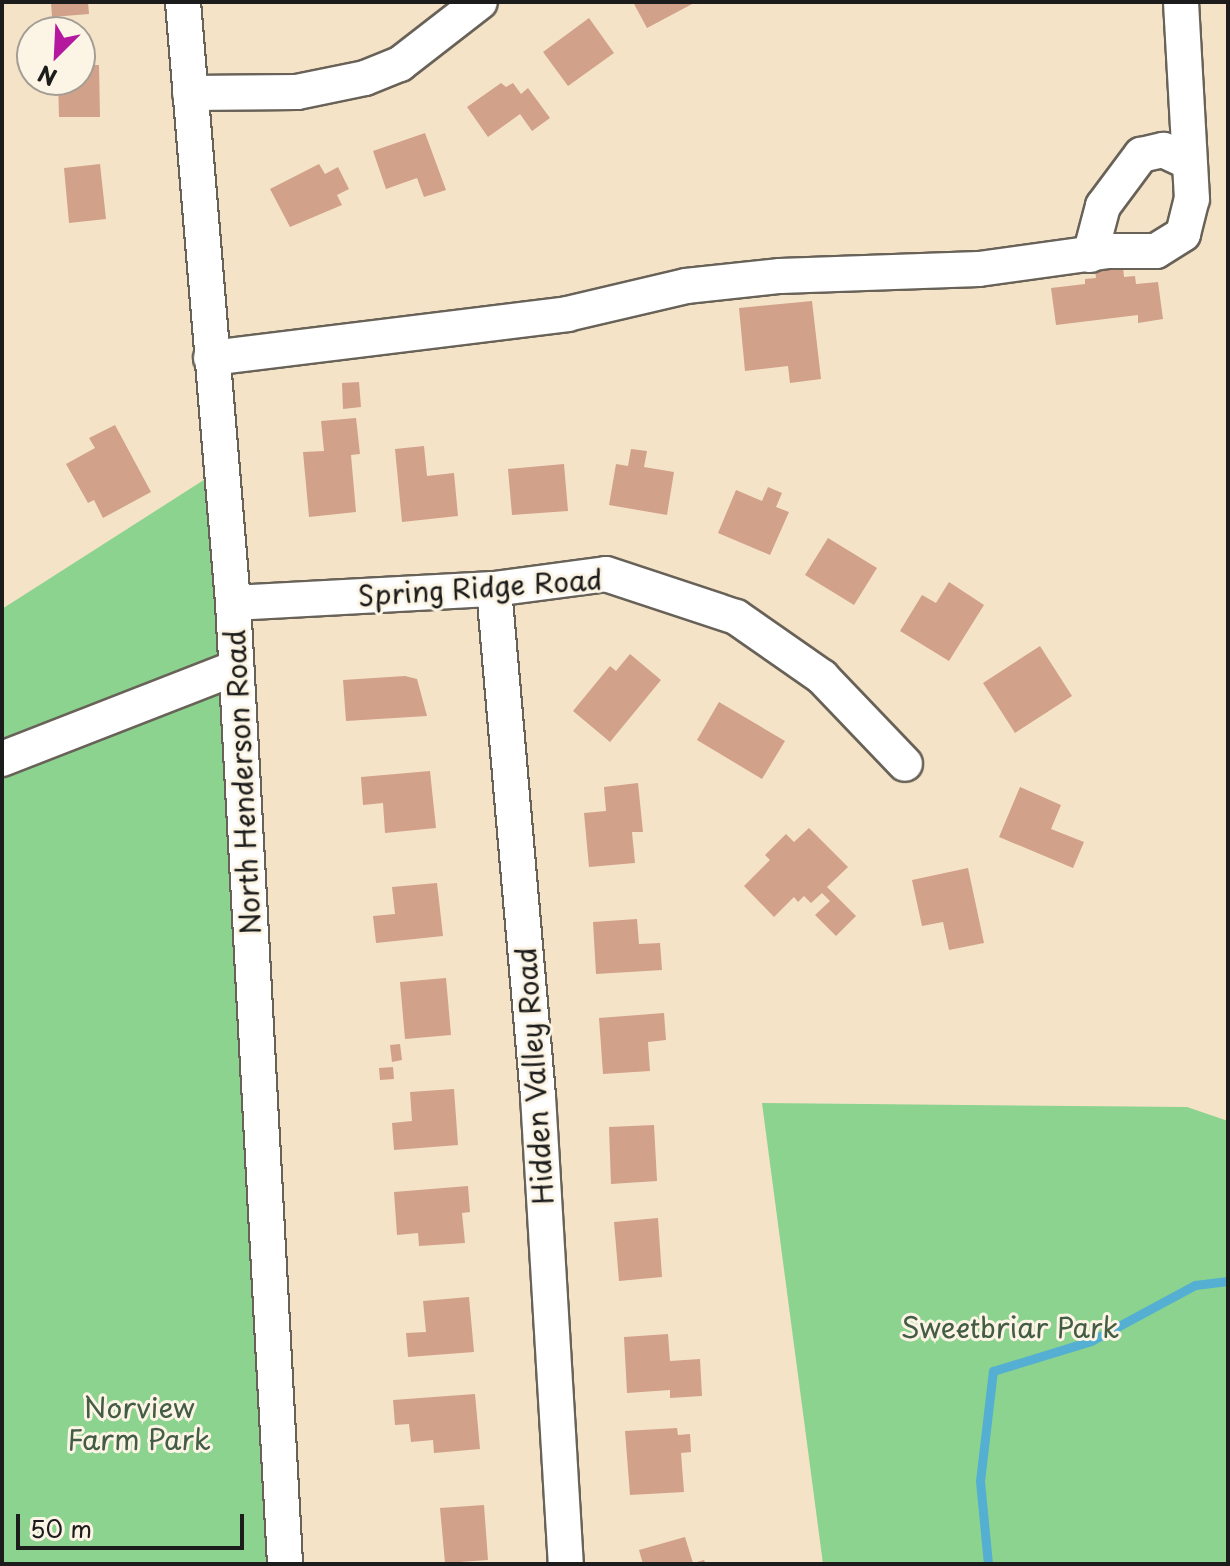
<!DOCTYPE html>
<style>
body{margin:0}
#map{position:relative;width:1230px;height:1566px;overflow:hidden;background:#f5e3c8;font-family:"Playpen Sans",sans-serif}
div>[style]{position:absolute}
.green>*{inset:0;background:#8bd38f}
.stream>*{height:9px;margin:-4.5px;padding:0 4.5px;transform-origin:4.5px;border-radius:4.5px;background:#54afd2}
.building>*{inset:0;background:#d1a18a}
.roads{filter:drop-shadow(2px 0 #686258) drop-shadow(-2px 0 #686258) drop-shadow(0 2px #686258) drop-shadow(0 -2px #686258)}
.minor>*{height:34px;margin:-17px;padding:0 17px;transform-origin:17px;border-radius:17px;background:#fff}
span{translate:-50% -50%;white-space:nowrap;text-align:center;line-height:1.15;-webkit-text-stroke:6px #fcf5e5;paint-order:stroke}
.street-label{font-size:28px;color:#1c1c1c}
.park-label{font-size:28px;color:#435c44}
.frame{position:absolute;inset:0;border:4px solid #1c1c1c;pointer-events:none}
.north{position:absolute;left:16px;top:16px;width:80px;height:80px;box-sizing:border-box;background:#fcf5e5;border:2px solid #a29e95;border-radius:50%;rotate:204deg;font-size:22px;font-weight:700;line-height:32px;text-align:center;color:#1c1c1c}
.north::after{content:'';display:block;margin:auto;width:28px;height:36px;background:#b5179e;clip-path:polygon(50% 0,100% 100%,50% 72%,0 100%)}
.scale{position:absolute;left:16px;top:1514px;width:228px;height:36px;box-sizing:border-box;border:4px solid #1c1c1c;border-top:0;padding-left:10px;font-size:24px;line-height:28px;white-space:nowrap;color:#1c1c1c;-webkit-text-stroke:6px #fcf5e5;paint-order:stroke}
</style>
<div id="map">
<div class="green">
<div style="clip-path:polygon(221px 469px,284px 1564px,2px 1564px,2px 609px)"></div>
<div style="clip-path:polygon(762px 1103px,1187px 1107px,1228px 1121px,1228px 1564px,823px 1564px)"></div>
</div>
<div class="stream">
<div style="left:988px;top:1564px;width:83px;rotate:-95.5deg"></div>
<div style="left:980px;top:1481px;width:111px;rotate:-83.3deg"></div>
<div style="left:993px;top:1371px;width:102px;rotate:-17deg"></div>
<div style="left:1091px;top:1341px;width:118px;rotate:-28.3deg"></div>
<div style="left:1195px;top:1285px;width:33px;rotate:-7deg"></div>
</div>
<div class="building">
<div style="clip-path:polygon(51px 2px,88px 2px,89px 14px,52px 17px)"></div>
<div style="clip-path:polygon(633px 2px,696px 2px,647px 28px)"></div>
<div style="clip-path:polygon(589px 18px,614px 53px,568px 86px,543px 52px)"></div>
<div style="clip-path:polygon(80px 65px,99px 65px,100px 117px,59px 117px,58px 80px,80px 80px)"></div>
<div style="clip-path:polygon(501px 83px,506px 87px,513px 83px,521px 94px,528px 88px,550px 118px,532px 131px,520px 114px,488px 137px,467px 107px)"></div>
<div style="clip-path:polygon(425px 133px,446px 190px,424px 197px,417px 178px,386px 189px,373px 151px)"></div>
<div style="clip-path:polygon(100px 164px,106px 219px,69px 223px,64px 168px)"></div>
<div style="clip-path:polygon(319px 164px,325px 174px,338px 167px,349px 189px,337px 195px,342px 205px,290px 227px,270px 189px)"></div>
<div style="clip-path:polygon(1123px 266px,1124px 277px,1135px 276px,1136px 284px,1158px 282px,1163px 319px,1138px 323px,1138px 315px,1056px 325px,1051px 288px,1085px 284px,1085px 279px,1096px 278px,1095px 270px)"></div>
<div style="clip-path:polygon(812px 301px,821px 379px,790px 383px,788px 366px,745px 371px,739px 308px)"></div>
<div style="clip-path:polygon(359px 382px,361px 407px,343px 409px,342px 383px)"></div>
<div style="clip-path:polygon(356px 418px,360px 454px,351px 455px,356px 512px,309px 517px,303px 452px,324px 451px,321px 421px)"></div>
<div style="clip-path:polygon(115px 425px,151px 492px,103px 518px,94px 500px,88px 503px,66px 464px,95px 448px,89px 438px)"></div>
<div style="clip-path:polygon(424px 446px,427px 476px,454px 473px,458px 516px,402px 522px,395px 449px)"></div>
<div style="clip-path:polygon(631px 449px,647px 451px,644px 467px,674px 472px,667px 515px,609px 505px,616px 464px,628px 466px)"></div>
<div style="clip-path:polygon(564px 464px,568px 511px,512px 515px,508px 469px)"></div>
<div style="clip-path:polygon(768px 487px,782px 493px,776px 507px,789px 512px,770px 555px,718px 533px,736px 490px,762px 501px)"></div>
<div style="clip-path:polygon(828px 538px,877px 568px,854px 605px,805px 575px)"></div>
<div style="clip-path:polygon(949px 582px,984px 605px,949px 661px,900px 631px,922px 595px,936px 603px)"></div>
<div style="clip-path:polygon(1040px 646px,1072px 696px,1015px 733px,983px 683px)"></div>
<div style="clip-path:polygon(630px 654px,661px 680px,610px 742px,573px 711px,610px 666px,616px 671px)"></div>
<div style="clip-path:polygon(405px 676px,417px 679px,427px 716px,346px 721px,343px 680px)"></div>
<div style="clip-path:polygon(719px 702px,785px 741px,762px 779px,697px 740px)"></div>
<div style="clip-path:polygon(430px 771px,436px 828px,385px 833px,383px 803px,363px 805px,361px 777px)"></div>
<div style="clip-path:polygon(638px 783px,643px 832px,632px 832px,635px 863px,589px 867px,584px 813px,606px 811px,604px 787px)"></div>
<div style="clip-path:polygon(1020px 787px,1061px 805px,1051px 829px,1084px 842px,1073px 868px,999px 837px)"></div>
<div style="clip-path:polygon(809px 828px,848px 867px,827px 887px,856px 916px,836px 936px,815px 915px,830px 901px,822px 893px,811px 903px,804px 896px,798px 902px,794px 897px,774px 917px,744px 886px,770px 860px,765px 855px,786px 834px,794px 842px)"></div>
<div style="clip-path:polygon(968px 868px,984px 943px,949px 950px,943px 922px,922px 926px,912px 880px)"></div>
<div style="clip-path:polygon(437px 883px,443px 936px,376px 943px,373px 916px,395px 914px,392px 887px)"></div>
<div style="clip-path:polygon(637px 919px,639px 944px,660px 943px,662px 970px,596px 974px,593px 922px)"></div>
<div style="clip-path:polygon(446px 978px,451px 1035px,405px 1039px,400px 982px)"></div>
<div style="clip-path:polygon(664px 1013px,666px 1040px,648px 1042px,650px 1071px,603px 1074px,599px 1018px)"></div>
<div style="clip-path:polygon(400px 1044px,402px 1060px,392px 1062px,390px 1045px)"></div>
<div style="clip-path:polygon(393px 1067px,394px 1079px,380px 1080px,379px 1068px)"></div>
<div style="clip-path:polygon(454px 1089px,458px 1145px,394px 1150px,392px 1123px,412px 1121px,410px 1092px)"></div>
<div style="clip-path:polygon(654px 1125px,657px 1181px,611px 1184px,609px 1127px)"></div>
<div style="clip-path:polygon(468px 1186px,470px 1212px,462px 1213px,465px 1243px,419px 1246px,418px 1233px,397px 1235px,394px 1192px)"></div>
<div style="clip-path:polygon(658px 1218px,662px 1277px,619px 1281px,614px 1222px)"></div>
<div style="clip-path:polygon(469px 1297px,474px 1352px,408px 1357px,406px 1333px,426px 1332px,423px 1301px)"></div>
<div style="clip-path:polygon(668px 1334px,670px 1361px,700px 1359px,702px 1396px,670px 1398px,670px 1390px,627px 1393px,624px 1337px)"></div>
<div style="clip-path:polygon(475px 1394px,480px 1449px,434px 1453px,433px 1440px,411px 1442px,409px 1424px,395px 1425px,393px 1400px)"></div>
<div style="clip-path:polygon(677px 1428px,678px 1435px,690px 1434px,691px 1452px,681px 1453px,684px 1492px,630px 1495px,625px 1431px)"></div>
<div style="clip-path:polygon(484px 1505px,488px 1560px,445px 1563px,440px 1508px)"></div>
<div style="clip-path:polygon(685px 1537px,693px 1563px,704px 1560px,706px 1564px,643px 1564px,639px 1550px)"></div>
</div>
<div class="roads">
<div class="minor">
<div style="left:183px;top:2px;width:603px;rotate:85.24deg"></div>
<div style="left:233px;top:603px;width:962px;rotate:86.9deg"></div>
<div style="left:190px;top:93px;width:107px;rotate:-0.5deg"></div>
<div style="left:297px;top:92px;width:69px;rotate:-11.6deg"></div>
<div style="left:365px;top:78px;width:38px;rotate:-22deg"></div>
<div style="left:400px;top:64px;width:101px;rotate:-37.8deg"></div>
<div style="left:1090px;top:255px;width:51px;rotate:-75.1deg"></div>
<div style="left:1103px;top:206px;width:64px;rotate:-53.3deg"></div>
<div style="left:1141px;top:155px;width:23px;rotate:-13deg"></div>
<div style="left:1163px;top:150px;width:29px;rotate:25deg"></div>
<div style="left:211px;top:358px;width:359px;rotate:-7deg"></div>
<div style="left:567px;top:314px;width:122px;rotate:-13.2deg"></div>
<div style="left:686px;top:286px;width:95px;rotate:-6.1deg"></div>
<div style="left:780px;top:276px;width:199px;rotate:-2deg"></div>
<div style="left:979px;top:269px;width:131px;rotate:-7.9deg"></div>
<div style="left:1109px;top:251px;width:47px"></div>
<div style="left:1156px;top:251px;width:32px;rotate:-32deg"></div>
<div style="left:1183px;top:234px;width:36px;rotate:-76deg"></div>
<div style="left:1192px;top:199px;width:197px;rotate:-93.2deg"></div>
<div style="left:494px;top:589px;width:509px;rotate:85.04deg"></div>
<div style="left:538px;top:1096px;width:469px;rotate:86.6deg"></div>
<div style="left:233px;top:603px;width:261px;rotate:-3.1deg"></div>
<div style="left:494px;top:589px;width:113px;rotate:-7.6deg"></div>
<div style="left:606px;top:574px;width:137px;rotate:18.3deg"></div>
<div style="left:736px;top:617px;width:105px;rotate:34.9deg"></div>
<div style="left:822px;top:677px;width:120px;rotate:46.3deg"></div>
<div style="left:2px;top:759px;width:251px;rotate:-21.3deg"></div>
</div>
</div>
<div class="street-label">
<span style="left:480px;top:587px;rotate:-4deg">Spring Ridge Road</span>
<span style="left:242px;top:782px;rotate:-93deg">North Henderson Road</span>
<span style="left:534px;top:1076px;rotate:-94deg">Hidden Valley Road</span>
</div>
<div class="park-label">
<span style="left:1010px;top:1327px">Sweetbriar Park</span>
<span style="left:139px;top:1423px">Norview<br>Farm Park</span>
</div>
<div class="frame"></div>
<div class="north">N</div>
<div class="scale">50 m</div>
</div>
